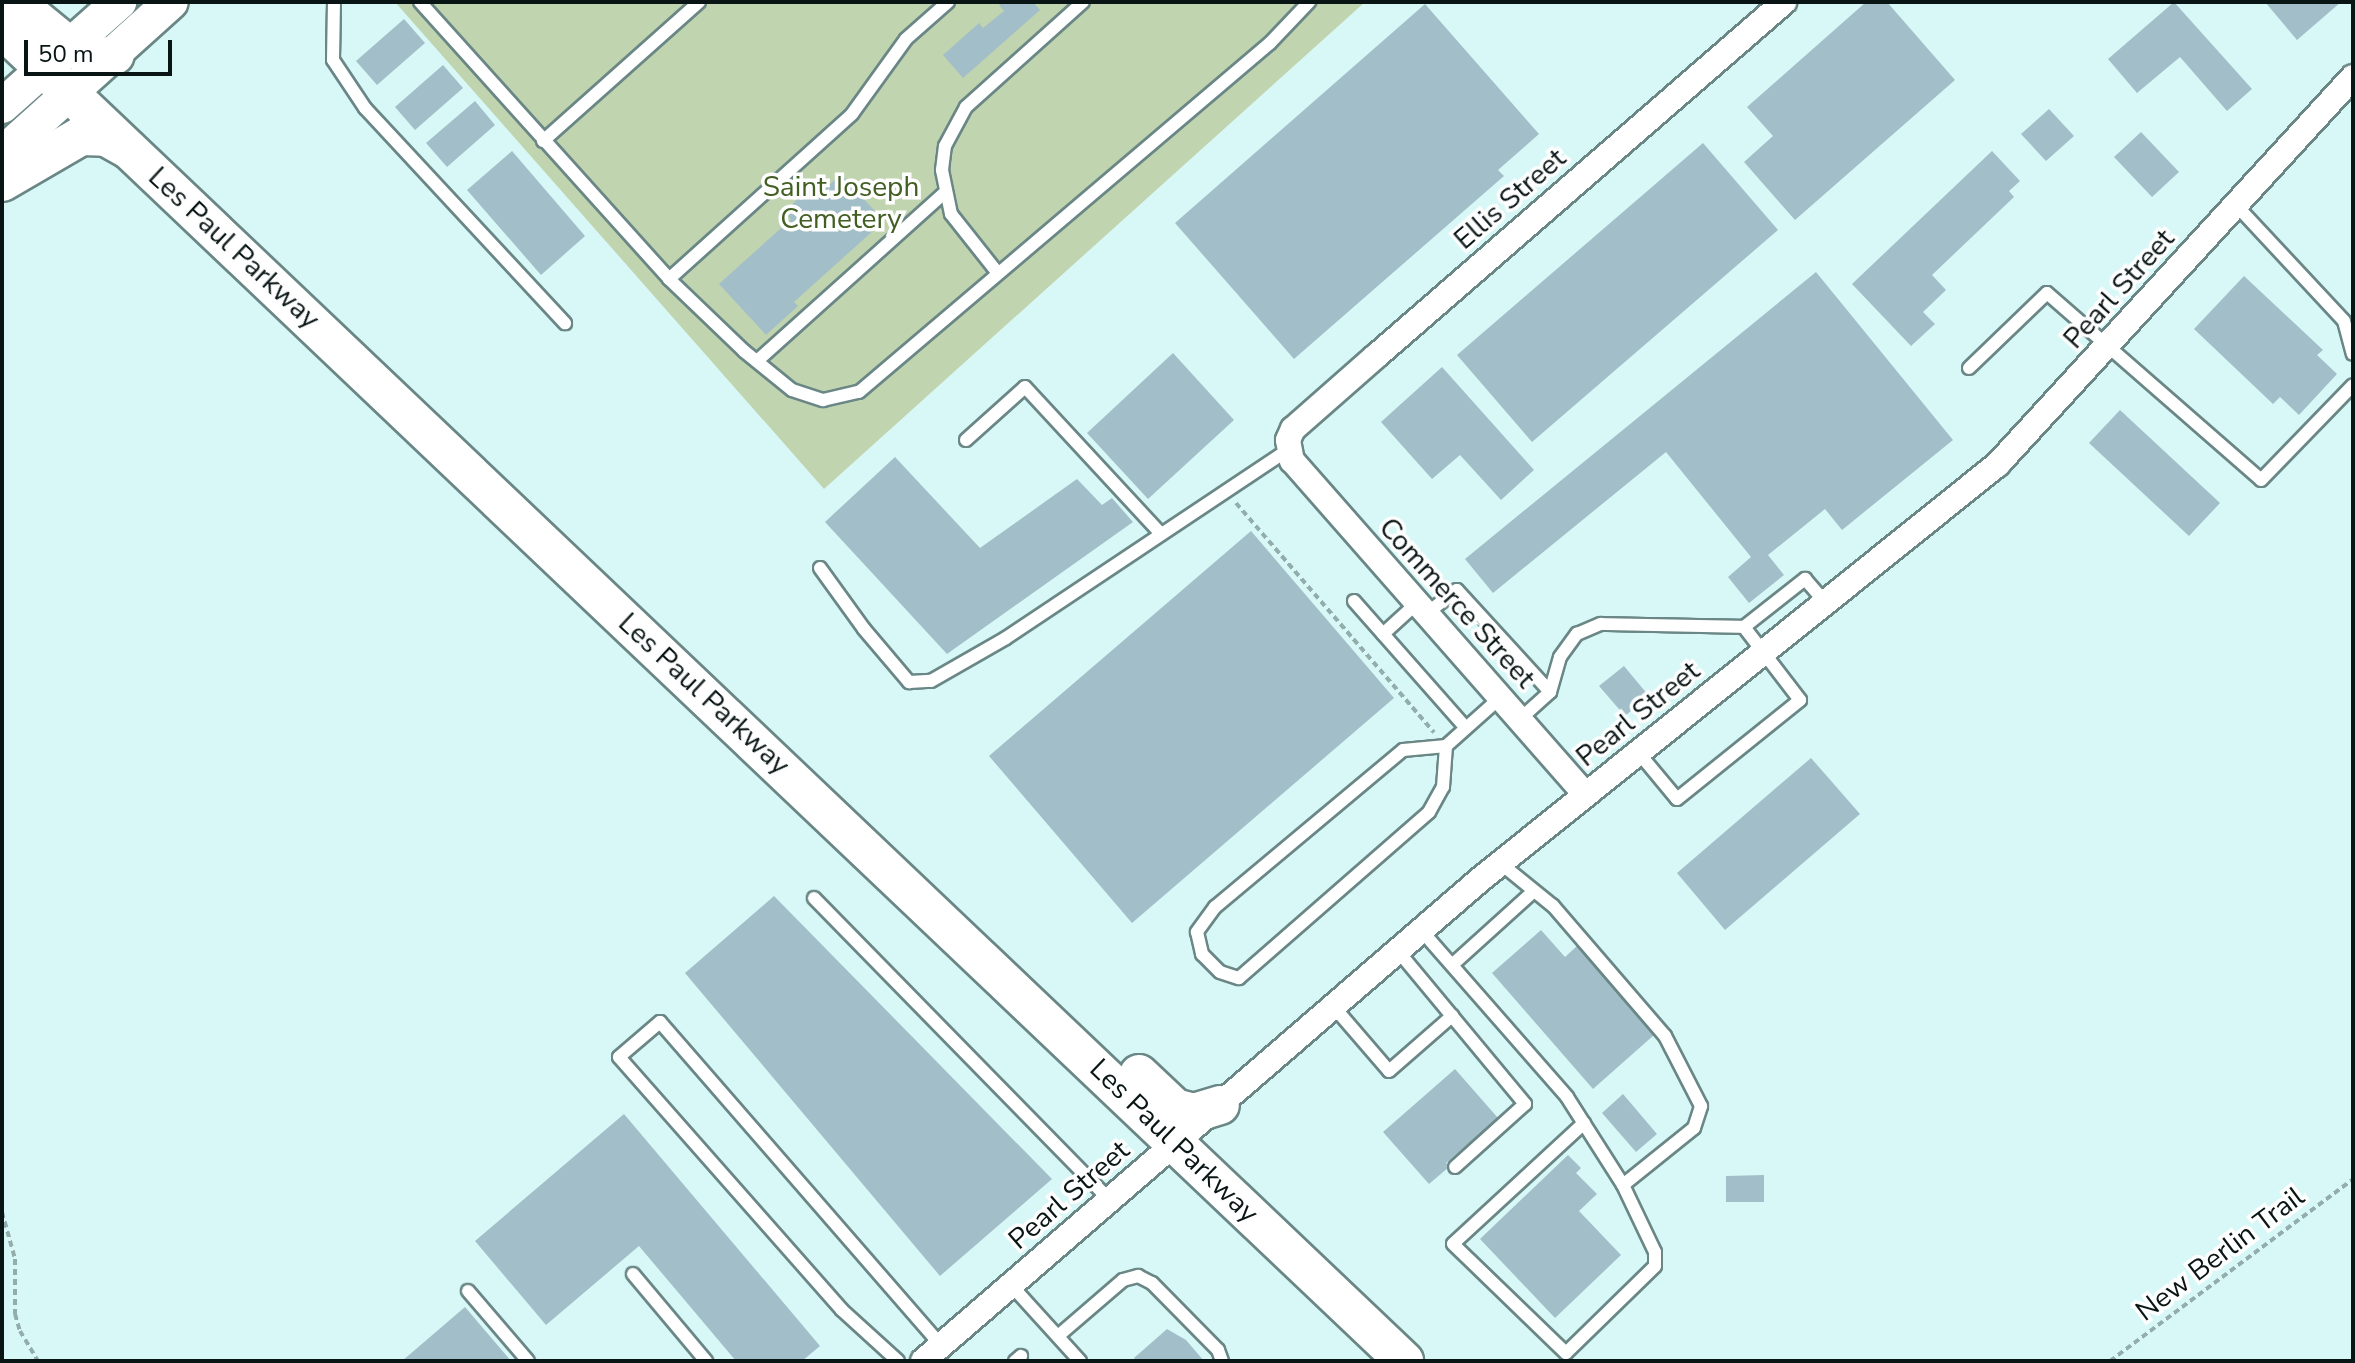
<!DOCTYPE html>
<style>
body{margin:0}
#map{position:relative;width:2355px;height:1363px;overflow:hidden;background:#d8f8f7;font-family:"Nunito Sans",sans-serif}
div>[style]{position:absolute}
.green>*{inset:0;background:#c1d4b0}
.building>*{inset:0;background:#a2bec8}
.path>*{height:4px;margin-top:-2px;transform-origin:0;background:repeating-linear-gradient(90deg,#93acac 0 6px,transparent 0 10px)}
.roads{filter:drop-shadow(2px 0 #6a8786) drop-shadow(-2px 0 #6a8786) drop-shadow(0 2px #6a8786) drop-shadow(0 -2px #6a8786)}
.lane>*{height:12px;margin:-6px;padding:0 6px;transform-origin:6px;border-radius:6px;background:#fff}
.street>*{height:24px;margin:-12px;padding:0 12px;transform-origin:12px;border-radius:12px;background:#fff}
.secondary>*{height:34px;margin:-17px;padding:0 17px;transform-origin:17px;border-radius:17px;background:#fff}
.primary>*{height:38px;margin:-19px;padding:0 19px;transform-origin:19px;border-radius:19px;background:#fff}
span{translate:-50% -50%;white-space:nowrap;text-align:center;line-height:1.15;-webkit-text-stroke:7px #fefefe;paint-order:stroke}
.park-label{font-size:28px;color:#425e23}
.street-label{font-size:28px;color:#091414}
.frame{position:absolute;inset:0;border:4px solid #091414;pointer-events:none}
.scale{position:absolute;left:24px;top:40px;width:148px;height:36px;box-sizing:border-box;border:4px solid #091414;border-top:0;padding-left:10px;font-size:24px;line-height:28px;white-space:nowrap;color:#091414;-webkit-text-stroke:6px #fefefe;paint-order:stroke}
</style>
<div id="map">
<div class="green">
<div style="clip-path:polygon(395px 2px,1365px 2px,824px 489px)"></div>
</div>
<div class="building">
<div style="clip-path:polygon(1002px 2px,1033px 2px,1040px 10px,963px 78px,943px 55px,979px 23px,983px 28px,1004px 11px,999px 5px)"></div>
<div style="clip-path:polygon(1866px 2px,1887px 2px,1955px 80px,1795px 220px,1744px 162px,1773px 136px,1747px 107px)"></div>
<div style="clip-path:polygon(2174px 2px,2252px 89px,2227px 111px,2180px 57px,2137px 93px,2108px 59px)"></div>
<div style="clip-path:polygon(2265px 2px,2341px 2px,2297px 40px)"></div>
<div style="clip-path:polygon(1425px 4px,1539px 134px,1498px 170px,1504px 176px,1294px 359px,1175px 223px)"></div>
<div style="clip-path:polygon(404px 19px,425px 43px,377px 85px,356px 61px)"></div>
<div style="clip-path:polygon(443px 65px,463px 88px,415px 130px,395px 107px)"></div>
<div style="clip-path:polygon(475px 101px,495px 125px,447px 167px,426px 143px)"></div>
<div style="clip-path:polygon(2049px 109px,2074px 136px,2046px 161px,2021px 134px)"></div>
<div style="clip-path:polygon(2141px 132px,2179px 172px,2152px 197px,2114px 157px)"></div>
<div style="clip-path:polygon(1703px 143px,1778px 230px,1532px 442px,1457px 355px)"></div>
<div style="clip-path:polygon(512px 151px,585px 236px,541px 275px,467px 190px)"></div>
<div style="clip-path:polygon(1992px 151px,2020px 181px,2009px 191px,2014px 197px,1932px 275px,1946px 290px,1923px 312px,1935px 324px,1911px 346px,1852px 284px)"></div>
<div style="clip-path:polygon(841px 174px,884px 221px,794px 302px,798px 306px,766px 335px,719px 284px,791px 219px,784px 212px,805px 192px,813px 200px)"></div>
<div style="clip-path:polygon(1816px 272px,1953px 440px,1842px 530px,1825px 509px,1768px 555px,1784px 575px,1749px 603px,1728px 577px,1751px 557px,1666px 452px,1493px 593px,1465px 559px)"></div>
<div style="clip-path:polygon(2244px 276px,2323px 350px,2317px 355px,2337px 374px,2299px 415px,2280px 397px,2273px 404px,2194px 329px)"></div>
<div style="clip-path:polygon(1173px 353px,1234px 420px,1148px 499px,1087px 433px)"></div>
<div style="clip-path:polygon(1442px 367px,1534px 470px,1501px 500px,1460px 455px,1432px 479px,1381px 422px)"></div>
<div style="clip-path:polygon(2120px 410px,2220px 503px,2189px 536px,2089px 443px)"></div>
<div style="clip-path:polygon(895px 457px,980px 548px,1077px 479px,1102px 505px,1112px 498px,1133px 522px,947px 654px,825px 522px)"></div>
<div style="clip-path:polygon(1251px 531px,1394px 698px,1132px 923px,989px 756px)"></div>
<div style="clip-path:polygon(1624px 666px,1649px 696px,1625px 716px,1599px 686px)"></div>
<div style="clip-path:polygon(1811px 758px,1860px 814px,1725px 930px,1677px 873px)"></div>
<div style="clip-path:polygon(774px 896px,1052px 1179px,940px 1276px,685px 973px)"></div>
<div style="clip-path:polygon(1541px 930px,1565px 957px,1577px 946px,1654px 1035px,1593px 1089px,1492px 973px)"></div>
<div style="clip-path:polygon(1455px 1069px,1498px 1118px,1446px 1163px,1449px 1167px,1429px 1184px,1383px 1132px)"></div>
<div style="clip-path:polygon(1623px 1094px,1657px 1134px,1636px 1152px,1602px 1113px)"></div>
<div style="clip-path:polygon(624px 1114px,820px 1346px,802px 1361px,736px 1361px,639px 1246px,546px 1325px,475px 1241px)"></div>
<div style="clip-path:polygon(1568px 1155px,1581px 1168px,1576px 1173px,1597px 1194px,1579px 1211px,1621px 1255px,1555px 1318px,1480px 1239px)"></div>
<div style="clip-path:polygon(1764px 1175px,1764px 1202px,1726px 1202px,1726px 1176px)"></div>
<div style="clip-path:polygon(465px 1307px,511px 1361px,402px 1361px)"></div>
<div style="clip-path:polygon(1167px 1329px,1186px 1340px,1204px 1361px,1136px 1361px,1134px 1358px)"></div>
</div>
<div class="path">
<div style="left:1236px;top:503px;width:303px;rotate:49.2deg"></div>
<div style="left:2px;top:1212px;width:49px;rotate:74.5deg"></div>
<div style="left:15px;top:1259px;width:55px;rotate:90deg"></div>
<div style="left:15px;top:1314px;width:18px;rotate:74deg"></div>
<div style="left:20px;top:1331px;width:35px;rotate:59deg"></div>
<div style="left:2110px;top:1361px;width:304px;rotate:-36.8deg"></div>
</div>
<div class="roads">
<div class="lane">
<div style="left:334px;top:2px;width:58px;rotate:91deg"></div>
<div style="left:333px;top:60px;width:58px;rotate:56.3deg"></div>
<div style="left:365px;top:108px;width:294px;rotate:47.1deg"></div>
<div style="left:420px;top:2px;width:372px;rotate:48deg"></div>
<div style="left:669px;top:279px;width:104px;rotate:43.8deg"></div>
<div style="left:744px;top:351px;width:62px;rotate:39.1deg"></div>
<div style="left:792px;top:390px;width:33px;rotate:18deg"></div>
<div style="left:823px;top:400px;width:37px;rotate:-13deg"></div>
<div style="left:859px;top:392px;width:539px;rotate:-40.34deg"></div>
<div style="left:1270px;top:43px;width:57px;rotate:-46.4deg"></div>
<div style="left:543px;top:141px;width:209px;rotate:-41.7deg"></div>
<div style="left:2236px;top:205px;width:158px;rotate:47deg"></div>
<div style="left:2344px;top:321px;width:34px;rotate:75deg"></div>
<div style="left:997px;top:272px;width:74px;rotate:-128.4deg"></div>
<div style="left:951px;top:214px;width:45px;rotate:-101.6deg"></div>
<div style="left:942px;top:170px;width:24px;rotate:-83deg"></div>
<div style="left:945px;top:146px;width:44px;rotate:-61.7deg"></div>
<div style="left:966px;top:107px;width:157px;rotate:-41.9deg"></div>
<div style="left:669px;top:279px;width:246px;rotate:-42deg"></div>
<div style="left:852px;top:114px;width:92px;rotate:-54.2deg"></div>
<div style="left:906px;top:39px;width:56px;rotate:-41.4deg"></div>
<div style="left:757px;top:361px;width:251px;rotate:-41.9deg"></div>
<div style="left:1969px;top:368px;width:108px;rotate:-43.9deg"></div>
<div style="left:2047px;top:293px;width:284px;rotate:41.1deg"></div>
<div style="left:2261px;top:480px;width:132px;rotate:-45.9deg"></div>
<div style="left:966px;top:440px;width:79px;rotate:-41.9deg"></div>
<div style="left:1025px;top:387px;width:200px;rotate:47.2deg"></div>
<div style="left:820px;top:568px;width:75px;rotate:54.2deg"></div>
<div style="left:864px;top:629px;width:70px;rotate:49.7deg"></div>
<div style="left:909px;top:682px;width:22px;rotate:-3deg"></div>
<div style="left:931px;top:681px;width:86px;rotate:-29.8deg"></div>
<div style="left:1006px;top:638px;width:339px;rotate:-33.7deg"></div>
<div style="left:1354px;top:601px;width:169px;rotate:48.6deg"></div>
<div style="left:1426px;top:614px;width:39px;rotate:-38deg"></div>
<div style="left:1457px;top:590px;width:138px;rotate:47.6deg"></div>
<div style="left:1550px;top:692px;width:40px;rotate:138deg"></div>
<div style="left:1383px;top:634px;width:46px;rotate:-42.4deg"></div>
<div style="left:1550px;top:692px;width:36px;rotate:-74deg"></div>
<div style="left:1560px;top:657px;width:29px;rotate:-54deg"></div>
<div style="left:1577px;top:634px;width:26px;rotate:-23deg"></div>
<div style="left:1601px;top:624px;width:143px;rotate:1.2deg"></div>
<div style="left:1446px;top:746px;width:43px;rotate:174.7deg"></div>
<div style="left:1403px;top:750px;width:245px;rotate:140.1deg"></div>
<div style="left:1215px;top:907px;width:31px;rotate:126deg"></div>
<div style="left:1197px;top:932px;width:23px;rotate:77deg"></div>
<div style="left:1202px;top:954px;width:25px;rotate:45deg"></div>
<div style="left:1220px;top:972px;width:20px;rotate:18deg"></div>
<div style="left:1239px;top:978px;width:252px;rotate:-41.1deg"></div>
<div style="left:1429px;top:812px;width:29px;rotate:-61deg"></div>
<div style="left:1443px;top:787px;width:41px;rotate:-85.8deg"></div>
<div style="left:1446px;top:746px;width:74px;rotate:-41.7deg"></div>
<div style="left:1638px;top:752px;width:61px;rotate:50.3deg"></div>
<div style="left:1677px;top:799px;width:158px;rotate:-38.8deg"></div>
<div style="left:1800px;top:700px;width:92px;rotate:-127.5deg"></div>
<div style="left:1744px;top:627px;width:78px;rotate:-38.2deg"></div>
<div style="left:1805px;top:579px;width:30px;rotate:49deg"></div>
<div style="left:814px;top:898px;width:423px;rotate:45.6deg"></div>
<div style="left:1421px;top:930px;width:222px;rotate:48.8deg"></div>
<div style="left:1567px;top:1097px;width:104px;rotate:57.5deg"></div>
<div style="left:1623px;top:1185px;width:91px;rotate:-38.8deg"></div>
<div style="left:1694px;top:1128px;width:23px;rotate:-72deg"></div>
<div style="left:1701px;top:1106px;width:79px;rotate:-117.2deg"></div>
<div style="left:1665px;top:1036px;width:172px;rotate:-130.7deg"></div>
<div style="left:1553px;top:906px;width:68px;rotate:-140.9deg"></div>
<div style="left:1398px;top:951px;width:199px;rotate:50.3deg"></div>
<div style="left:1525px;top:1104px;width:94px;rotate:138deg"></div>
<div style="left:1452px;top:965px;width:110px;rotate:-42.1deg"></div>
<div style="left:1334px;top:1007px;width:84px;rotate:49.3deg"></div>
<div style="left:1389px;top:1071px;width:84px;rotate:-41.1deg"></div>
<div style="left:1584px;top:1123px;width:178px;rotate:137.3deg"></div>
<div style="left:1453px;top:1244px;width:157px;rotate:44deg"></div>
<div style="left:1566px;top:1353px;width:124px;rotate:-44.3deg"></div>
<div style="left:1655px;top:1266px;width:14px;rotate:-90deg"></div>
<div style="left:1655px;top:1252px;width:74px;rotate:-115.5deg"></div>
<div style="left:633px;top:1274px;width:114px;rotate:50deg"></div>
<div style="left:1011px;top:1285px;width:103px;rotate:47.8deg"></div>
<div style="left:468px;top:1291px;width:92px;rotate:49.4deg"></div>
<div style="left:1058px;top:1336px;width:86px;rotate:-40.7deg"></div>
<div style="left:1123px;top:1280px;width:16px;rotate:-15deg"></div>
<div style="left:1138px;top:1276px;width:16px;rotate:27deg"></div>
<div style="left:1152px;top:1283px;width:94px;rotate:45.4deg"></div>
<div style="left:1218px;top:1350px;width:12px;rotate:70deg"></div>
<div style="left:898px;top:1361px;width:76px;rotate:-137.7deg"></div>
<div style="left:842px;top:1310px;width:337px;rotate:-131.4deg"></div>
<div style="left:619px;top:1057px;width:54px;rotate:-40.5deg"></div>
<div style="left:660px;top:1022px;width:428px;rotate:49deg"></div>
<div style="left:1015px;top:1361px;width:8px;rotate:-40deg"></div>
</div>
<div class="street">
<div style="left:1585px;top:794px;width:444px;rotate:-131.3deg"></div>
<div style="left:1292px;top:461px;width:21px;rotate:-101deg"></div>
<div style="left:1288px;top:440px;width:12px;rotate:-66deg"></div>
<div style="left:1293px;top:429px;width:109px;rotate:-41.3deg"></div>
<div style="left:1375px;top:357px;width:542px;rotate:-40.96deg"></div>
<div style="left:923px;top:1361px;width:739px;rotate:-40.83deg"></div>
<div style="left:1482px;top:878px;width:662px;rotate:-38.74deg"></div>
<div style="left:1998px;top:464px;width:525px;rotate:-47.47deg"></div>
</div>
<div class="secondary">
<div style="left:2px;top:106px;width:157px;rotate:-41.6deg"></div>
<div style="left:2px;top:154px;width:227px;rotate:-42deg"></div>
</div>
<div class="primary">
<div style="left:15px;top:2px;width:71px;rotate:39.3deg"></div>
<div style="left:70px;top:47px;width:28px;rotate:23deg"></div>
<div style="left:96px;top:58px;width:19px;rotate:-9deg"></div>
<div style="left:2px;top:29px;width:1934px;rotate:43.53deg"></div>
<div style="left:2px;top:182px;width:91px;rotate:-30.2deg"></div>
<div style="left:81px;top:136px;width:25px;rotate:2deg"></div>
<div style="left:106px;top:137px;width:25px;rotate:29deg"></div>
<div style="left:1139px;top:1074px;width:50px;rotate:43.4deg"></div>
<div style="left:1175px;top:1108px;width:20px;rotate:15deg"></div>
<div style="left:1194px;top:1113px;width:27px;rotate:-17deg"></div>
</div>
</div>
<div class="park-label">
<span style="left:841px;top:203px">Saint Joseph<br>Cemetery</span>
</div>
<div class="street-label">
<span style="left:1510px;top:199px;rotate:-41deg">Ellis Street</span>
<span style="left:234px;top:248px;rotate:43deg">Les Paul Parkway</span>
<span style="left:2119px;top:289px;rotate:-48deg">Pearl Street</span>
<span style="left:1457px;top:603px;rotate:48deg">Commerce Street</span>
<span style="left:704px;top:694px;rotate:43deg">Les Paul Parkway</span>
<span style="left:1638px;top:714px;rotate:-39deg">Pearl Street</span>
<span style="left:1174px;top:1141px;rotate:44deg">Les Paul Parkway</span>
<span style="left:1069px;top:1195px;rotate:-41deg">Pearl Street</span>
<span style="left:2220px;top:1254px;rotate:-37deg">New Berlin Trail</span>
</div>
<div class="frame"></div>
<div class="scale">50 m</div>
</div>
